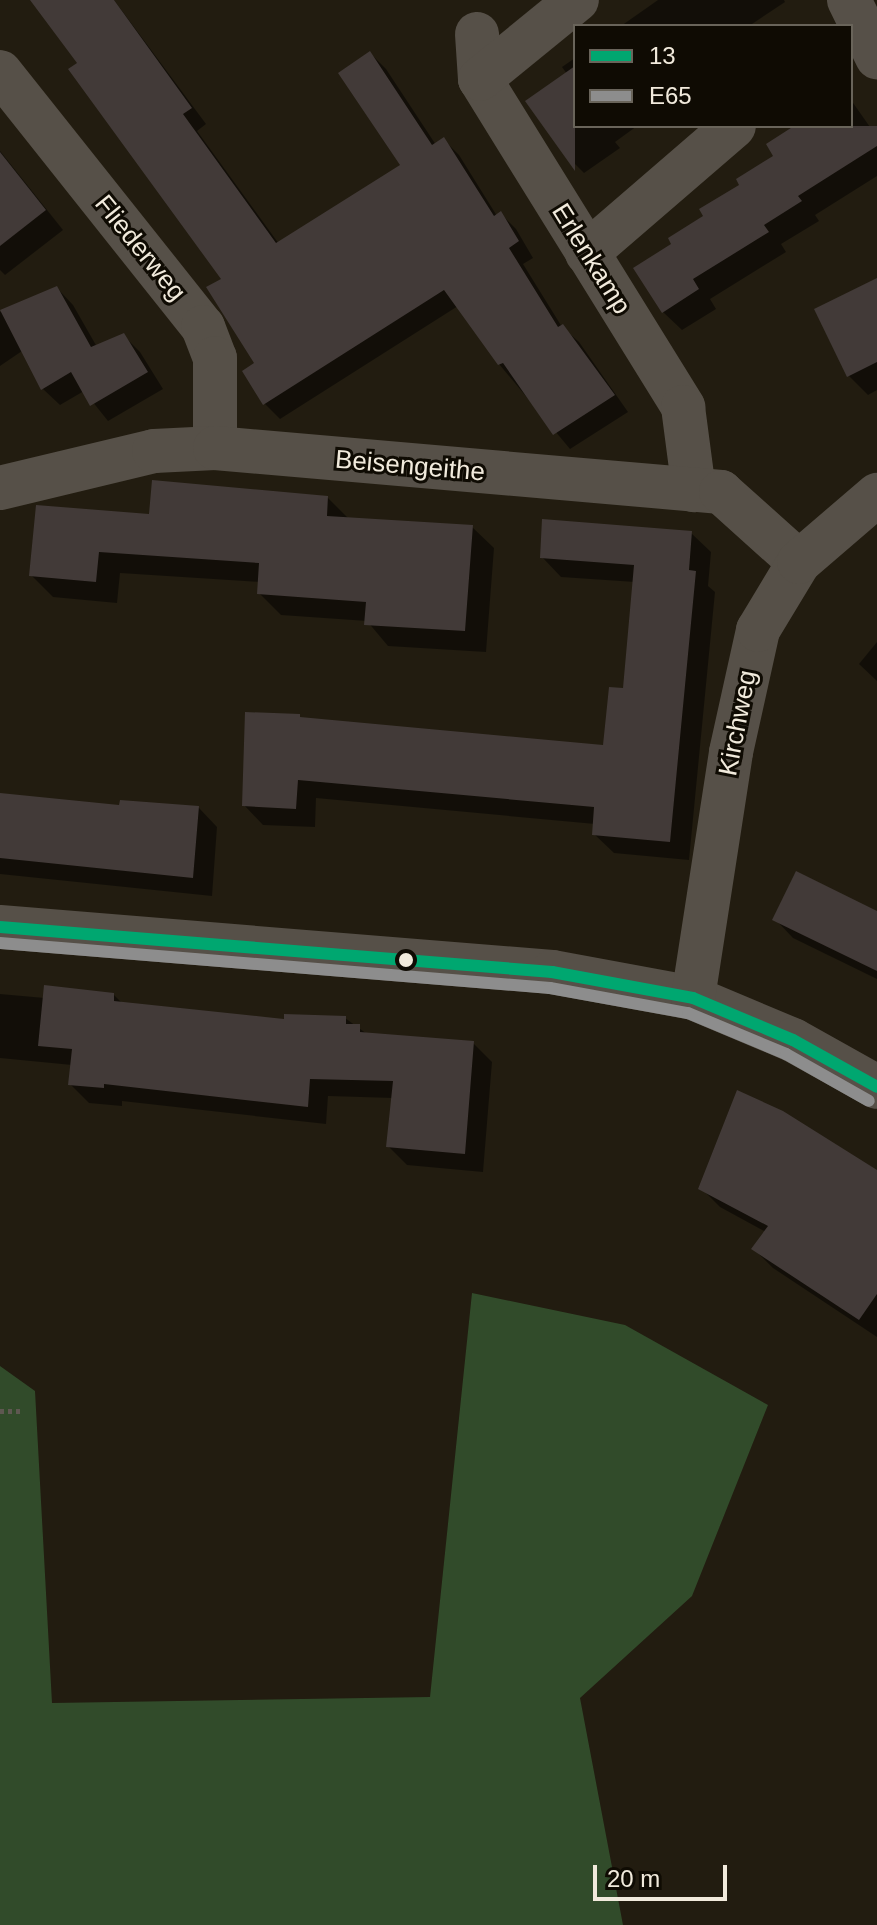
<!DOCTYPE html>
<style>
body{margin:0}
#map{position:relative;width:877px;height:1925px;overflow:hidden;background:#221c10;font-family:Arial,sans-serif}
div>[style]{position:absolute}
.green>*{inset:0;background:#314b2a}
.shadow>*{inset:0;background:#0007}
.building>*{inset:0;background:#423a38}
.path>*{height:5px;margin-top:-2.5px;transform-origin:0;background:repeating-linear-gradient(90deg,#5e5851 0 4px,transparent 0 8px)}
.minor>*{height:44px;margin:-22px;padding:0 22px;transform-origin:22px;border-radius:22px;background:#565048}
.bus-1>*{height:12px;margin:-6px;padding:0 6px;transform-origin:6px;border-radius:6px;background:#00a770}
.bus-2>*{height:12px;margin:-6px;padding:0 6px;transform-origin:6px;border-radius:6px;background:#8d8d8d}
.dots>*{width:22px;height:22px;translate:-50% -50%;box-sizing:border-box;border:4px solid #0f0b03;border-radius:50%}
span{translate:-50% -50%;white-space:nowrap;text-align:center;line-height:1.15;-webkit-text-stroke:6px #0f0b03;paint-order:stroke}
.street-label{font-size:26px;color:#f1eadc}
.legend{position:absolute;left:573px;top:24px;width:280px;height:104px;box-sizing:border-box;background:#0f0b03;border:2px solid #69645a;margin:0;padding:10px 14px;list-style:none;font-size:24px;color:#f1eadc}
.legend li{display:flex;align-items:center;gap:16px;height:40px}
.legend b{width:40px;border:2px solid #69645a}
.scale{position:absolute;left:593px;top:1865px;width:134px;height:36px;box-sizing:border-box;border:4px solid #f1eadc;border-top:0;padding-left:10px;font-size:24px;line-height:28px;white-space:nowrap;color:#f1eadc;-webkit-text-stroke:6px #0f0b03;paint-order:stroke}
</style>
<div id="map">
<div class="green">
<div style="clip-path:polygon(472px 1293px,625px 1325px,768px 1405px,692px 1596px,580px 1698px,623px 1925px,0 1925px,0 1366px,35px 1391px,52px 1703px,430px 1697px)"></div>
</div>
<div class="shadow">
<div style="clip-path:polygon(32px 0,114px 0,206px 124px,197px 131px,279px 244px,403px 166px,370px 53px,386px 69px,436px 145px,444px 140px,459px 155px,497px 216px,501px 214px,516px 229px,533px 258px,523px 264px,562px 327px,579px 342px,628px 412px,570px 449px,499px 364px,458px 306px,280px 419px,264px 403px,257px 364px,223px 279px,80px 63px)"></div>
<div style="clip-path:polygon(658px 0,784px 0,785px 2px,749px 26px,621px 26px)"></div>
<div style="clip-path:polygon(575px 58px,575px 126px,637px 126px,615px 142px,620px 148px,584px 173px,566px 155px,567px 74px,562px 67px)"></div>
<div style="clip-path:polygon(851px 100px,877px 137px,877px 176px,815px 215px,819px 221px,781px 244px,786px 252px,710px 299px,716px 309px,682px 330px,663px 312px,674px 245px,776px 156px,798px 126px,851px 126px)"></div>
<div style="clip-path:polygon(0 151px,63px 230px,5px 275px,0 270px)"></div>
<div style="clip-path:polygon(877px 280px,877px 390px,868px 395px,849px 376px,816px 310px)"></div>
<div style="clip-path:polygon(57px 288px,73px 305px,97px 347px,124px 336px,140px 352px,163px 389px,108px 421px,84px 391px,60px 405px,43px 389px,22px 351px,0 366px,0 312px)"></div>
<div style="clip-path:polygon(328px 498px,349px 519px,472px 527px,494px 548px,486px 652px,388px 646px,367px 621px,281px 615px,259px 593px,260px 582px,120px 573px,117px 603px,53px 597px,31px 575px,151px 517px)"></div>
<div style="clip-path:polygon(691px 533px,711px 552px,708px 586px,715px 592px,689px 860px,614px 853px,594px 834px,595px 824px,316px 798px,315px 827px,263px 825px,244px 805px,299px 716px,302px 719px,605px 747px,624px 691px,635px 582px,561px 577px,542px 557px)"></div>
<div style="clip-path:polygon(877px 642px,877px 681px,859px 664px)"></div>
<div style="clip-path:polygon(0 796px,121px 807px,199px 808px,217px 827px,212px 896px,0 874px)"></div>
<div style="clip-path:polygon(877px 913px,877px 979px,793px 938px,775px 919px)"></div>
<div style="clip-path:polygon(0 994px,45px 998px,114px 995px,123px 1004px,285px 1021px,345px 1018px,367px 1034px,473px 1043px,492px 1062px,483px 1172px,407px 1165px,388px 1146px,393px 1098px,328px 1096px,326px 1124px,122px 1101px,122px 1106px,89px 1103px,70px 1084px,72px 1065px,0 1058px)"></div>
<div style="clip-path:polygon(877px 1173px,877px 1337px,773px 1268px,754px 1249px,766px 1232px,720px 1207px,701px 1188px)"></div>
</div>
<div class="building">
<div style="clip-path:polygon(30px 0,114px 0,192px 108px,183px 114px,276px 243px,400px 165px,338px 73px,370px 51px,432px 145px,444px 137px,494px 216px,501px 211px,519px 241px,509px 248px,558px 327px,563px 324px,615px 395px,553px 435px,503px 363px,498px 365px,444px 290px,263px 405px,242px 371px,254px 363px,206px 287px,221px 279px,68px 69px,77px 63px)"></div>
<div style="clip-path:polygon(575px 66px,575px 171px,525px 101px)"></div>
<div style="clip-path:polygon(794px 126px,877px 126px,877px 146px,798px 196px,802px 201px,764px 225px,769px 232px,693px 279px,699px 289px,662px 313px,633px 268px,671px 244px,668px 238px,703px 216px,699px 209px,739px 185px,736px 179px,773px 156px,766px 144px)"></div>
<div style="clip-path:polygon(0 152px,46px 210px,0 246px)"></div>
<div style="clip-path:polygon(877px 278px,877px 362px,847px 377px,814px 309px)"></div>
<div style="clip-path:polygon(57px 286px,91px 347px,124px 333px,148px 372px,90px 406px,71px 372px,41px 390px,0 310px)"></div>
<div style="clip-path:polygon(152px 480px,328px 496px,327px 516px,473px 525px,465px 631px,364px 625px,366px 602px,257px 594px,259px 563px,99px 552px,96px 582px,29px 576px,36px 505px,149px 514px)"></div>
<div style="clip-path:polygon(542px 519px,692px 531px,689px 570px,696px 571px,670px 842px,592px 835px,594px 807px,298px 780px,296px 809px,242px 806px,245px 712px,300px 714px,300px 717px,603px 745px,609px 687px,623px 688px,634px 565px,540px 558px)"></div>
<div style="clip-path:polygon(0 793px,119px 805px,120px 800px,199px 806px,193px 878px,0 858px)"></div>
<div style="clip-path:polygon(796px 871px,877px 911px,877px 971px,772px 920px)"></div>
<div style="clip-path:polygon(44px 985px,114px 993px,114px 1001px,284px 1019px,284px 1014px,346px 1016px,346px 1024px,360px 1024px,360px 1032px,474px 1041px,465px 1154px,386px 1147px,393px 1081px,310px 1079px,308px 1107px,104px 1084px,104px 1088px,68px 1085px,72px 1049px,38px 1046px)"></div>
<div style="clip-path:polygon(737px 1090px,783px 1111px,877px 1170px,877px 1294px,859px 1320px,751px 1249px,768px 1226px,698px 1189px)"></div>
</div>
<div class="path">
<div style="left:0;top:1411px;width:24px"></div>
</div>
<div class="minor">
<div style="left:849px;top:0;width:64px;rotate:63.8deg"></div>
<div style="left:477px;top:34px;width:45px;rotate:86.2deg"></div>
<div style="left:480px;top:79px;width:386px;rotate:58.2deg"></div>
<div style="left:683px;top:407px;width:84px;rotate:82.5deg"></div>
<div style="left:0;top:72px;width:326px;rotate:51.5deg"></div>
<div style="left:203px;top:327px;width:33px;rotate:69deg"></div>
<div style="left:215px;top:358px;width:90px;rotate:90deg"></div>
<div style="left:480px;top:79px;width:125px;rotate:-39.2deg"></div>
<div style="left:587px;top:253px;width:194px;rotate:-40.8deg"></div>
<div style="left:0;top:488px;width:158px;rotate:-13.5deg"></div>
<div style="left:154px;top:451px;width:61px;rotate:-2.8deg"></div>
<div style="left:215px;top:448px;width:508px;rotate:4.97deg"></div>
<div style="left:721px;top:492px;width:105px;rotate:41.9deg"></div>
<div style="left:0;top:927px;width:554px;rotate:4.66deg"></div>
<div style="left:552px;top:972px;width:143px;rotate:10.4deg"></div>
<div style="left:693px;top:998px;width:108px;rotate:22.8deg"></div>
<div style="left:793px;top:1040px;width:96px;rotate:29.2deg"></div>
<div style="left:693px;top:998px;width:249px;rotate:-81.2deg"></div>
<div style="left:731px;top:752px;width:125px;rotate:-77.5deg"></div>
<div style="left:758px;top:630px;width:79px;rotate:-58.9deg"></div>
<div style="left:799px;top:562px;width:103px;rotate:-40.7deg"></div>
</div>
<div class="bus-1">
<div style="left:0;top:927px;width:554px;rotate:4.66deg"></div>
<div style="left:552px;top:972px;width:143px;rotate:10.4deg"></div>
<div style="left:693px;top:998px;width:108px;rotate:22.8deg"></div>
<div style="left:793px;top:1040px;width:96px;rotate:29.2deg"></div>
</div>
<div class="bus-2">
<div style="left:0;top:943px;width:552px;rotate:4.68deg"></div>
<div style="left:550px;top:988px;width:140px;rotate:10.3deg"></div>
<div style="left:688px;top:1013px;width:106px;rotate:22.7deg"></div>
<div style="left:786px;top:1054px;width:95px;rotate:29.5deg"></div>
</div>
<div class="dots">
<div style="left:406px;top:960px;background:#f1eadc"></div>
</div>
<div class="street-label">
<span style="left:140px;top:248px;rotate:51deg">Fliederweg</span>
<span style="left:591px;top:259px;rotate:58deg">Erlenkamp</span>
<span style="left:410px;top:466px;rotate:5deg">Beisengeithe</span>
<span style="left:738px;top:723px;rotate:-79deg">Kirchweg</span>
</div>
<ul class="legend">
<li><b style="height:10px;background:#00a770"></b>13</li>
<li><b style="height:10px;background:#8d8d8d"></b>E65</li>
</ul>
<div class="scale">20 m</div>
</div>
